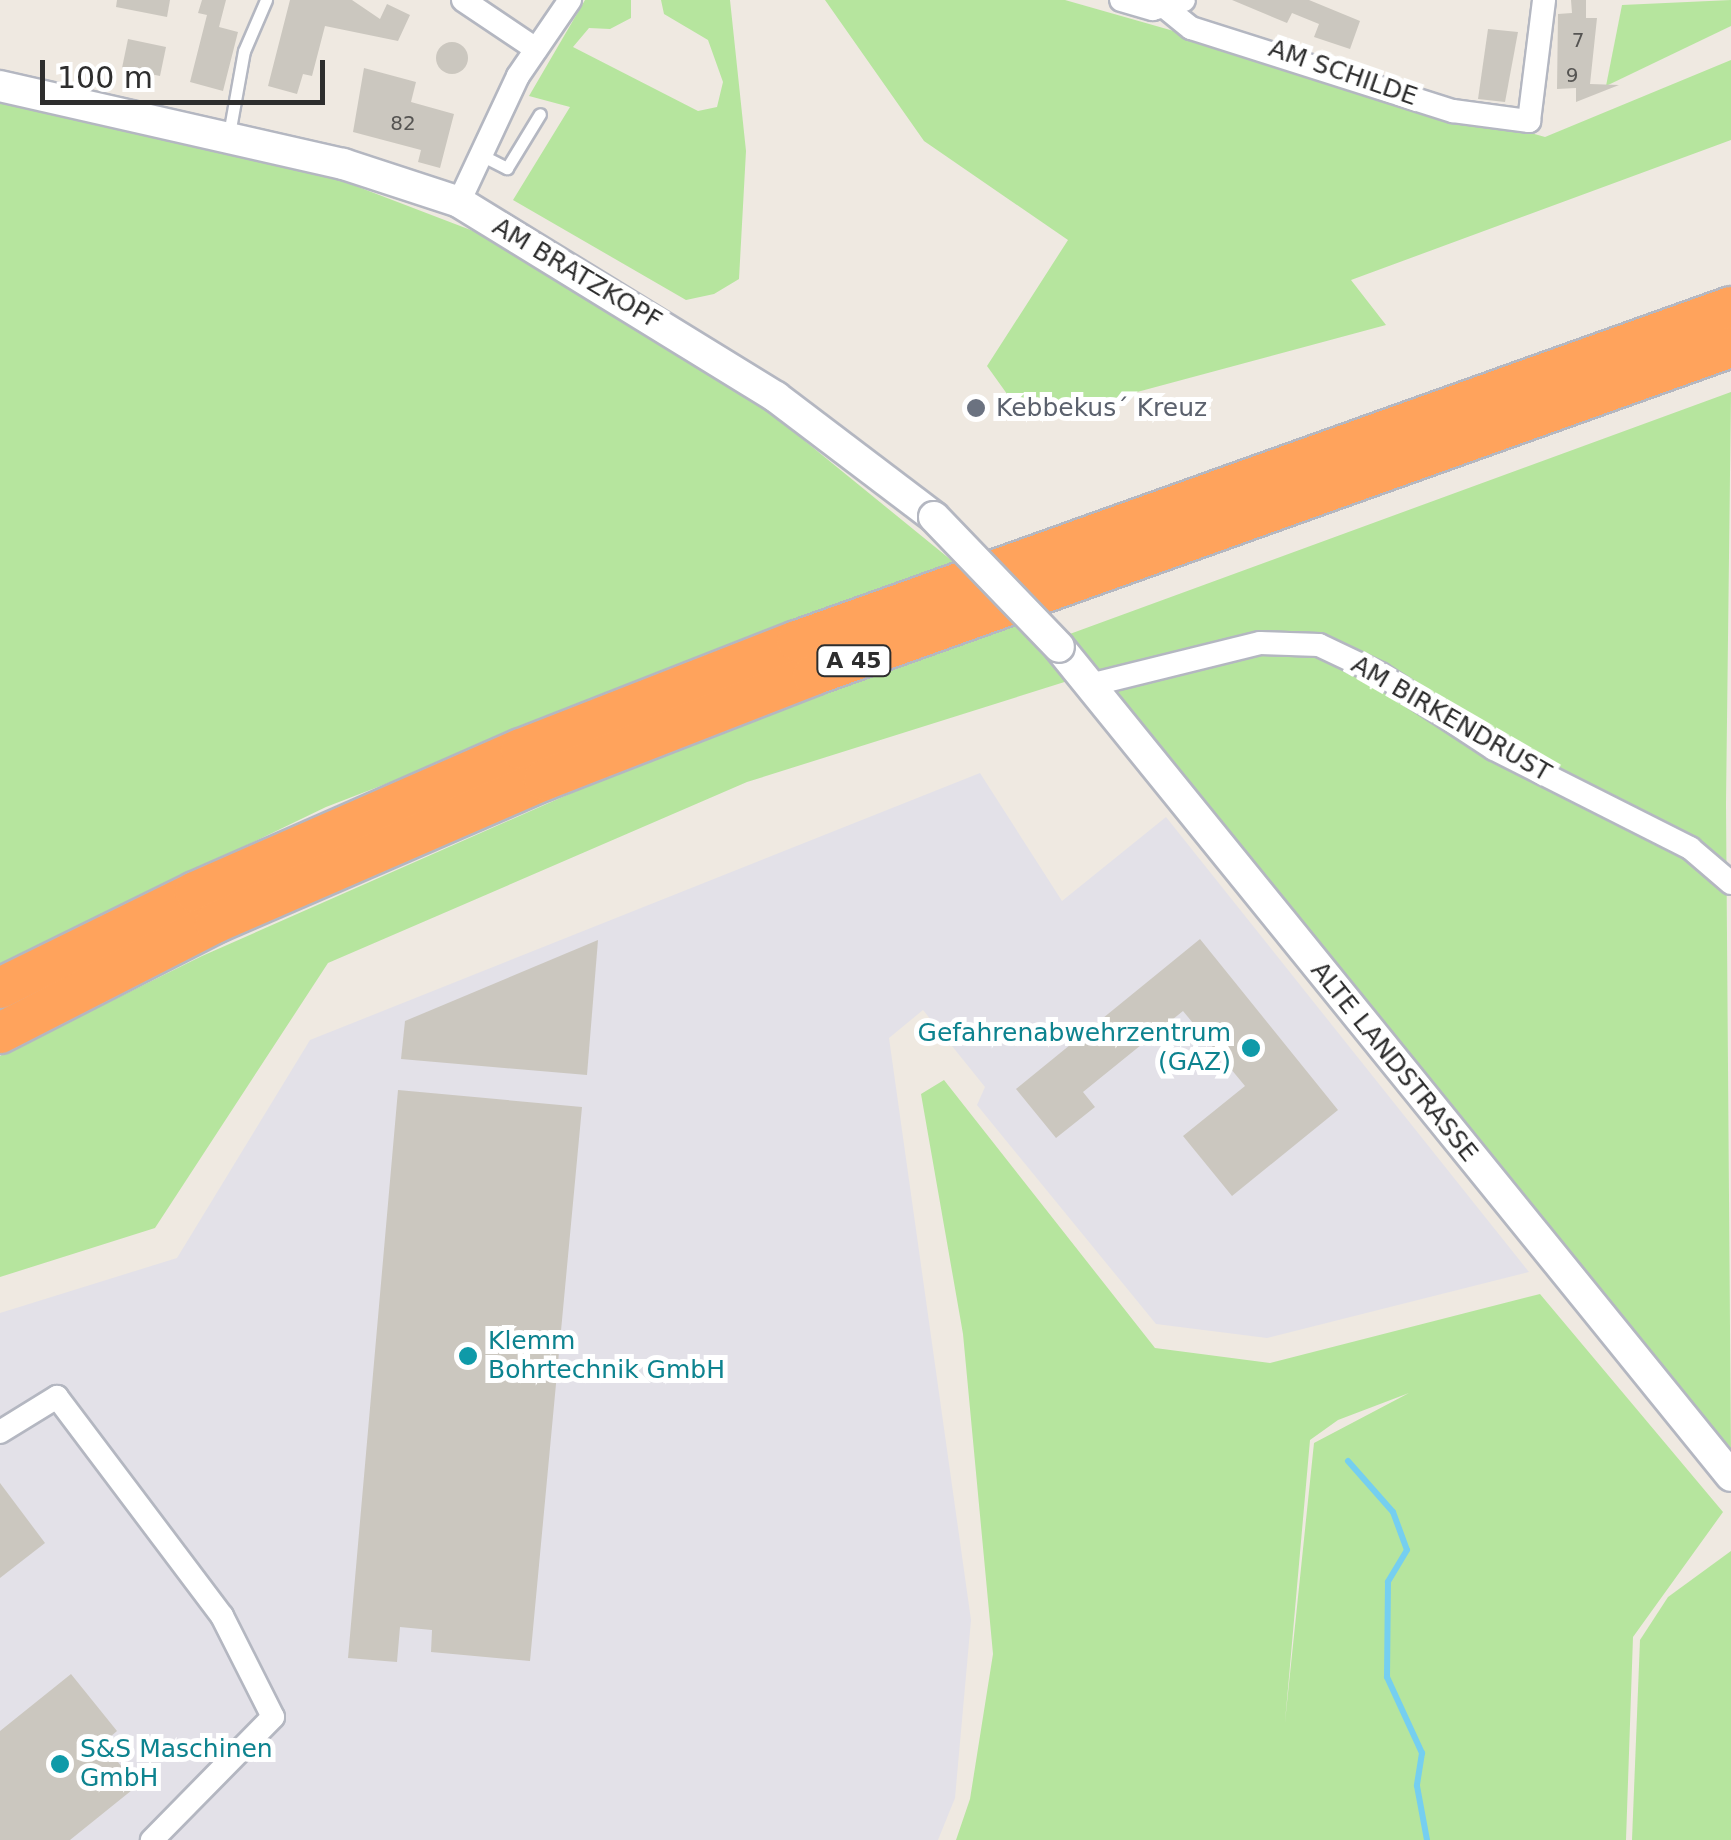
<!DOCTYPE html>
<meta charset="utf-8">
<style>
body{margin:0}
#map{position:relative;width:1731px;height:1840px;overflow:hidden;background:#efe9e1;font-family:"DejaVu Sans",sans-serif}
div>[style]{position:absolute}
.industrial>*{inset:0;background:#e3e1e8}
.green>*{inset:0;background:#b6e59e}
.stream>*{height:6px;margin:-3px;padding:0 3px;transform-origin:3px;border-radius:3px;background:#75cff0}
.building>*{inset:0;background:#cbc7bf}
.round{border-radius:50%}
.roads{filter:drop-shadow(2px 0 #b4b7c1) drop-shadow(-2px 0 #b4b7c1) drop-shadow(0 2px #b4b7c1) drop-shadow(0 -2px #b4b7c1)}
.lane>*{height:11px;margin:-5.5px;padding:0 5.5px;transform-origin:5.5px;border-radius:5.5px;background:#fff}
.street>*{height:22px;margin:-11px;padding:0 11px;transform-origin:11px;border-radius:11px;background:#fff}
.secondary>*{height:30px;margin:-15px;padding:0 15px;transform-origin:15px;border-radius:15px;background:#fff}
.highway>*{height:40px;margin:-20px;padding:0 20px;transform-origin:20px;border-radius:20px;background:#ffa35c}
.bridges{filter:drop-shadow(2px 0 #b4b7c1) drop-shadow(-2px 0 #b4b7c1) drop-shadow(0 2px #b4b7c1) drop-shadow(0 -2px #b4b7c1)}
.secondary-bridge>*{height:30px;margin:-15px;padding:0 15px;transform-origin:15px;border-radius:15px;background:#fff}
.dots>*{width:28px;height:28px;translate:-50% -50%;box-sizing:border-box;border:5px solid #fff;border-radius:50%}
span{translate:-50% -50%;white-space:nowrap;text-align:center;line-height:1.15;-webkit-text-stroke:10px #fff;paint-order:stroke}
.number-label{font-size:20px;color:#555452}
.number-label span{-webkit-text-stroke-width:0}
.shield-label span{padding:2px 8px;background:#fff;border:2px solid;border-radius:8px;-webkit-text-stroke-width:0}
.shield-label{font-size:22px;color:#2e2e2e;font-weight:700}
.street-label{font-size:25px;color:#2e2e2e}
.worship-label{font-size:25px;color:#5b616d}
.left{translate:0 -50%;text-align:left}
.culture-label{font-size:25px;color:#0d838f}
.right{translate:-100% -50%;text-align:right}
.scale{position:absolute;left:40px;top:60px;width:285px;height:45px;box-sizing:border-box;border:5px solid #2e2e2e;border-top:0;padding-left:12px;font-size:30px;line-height:35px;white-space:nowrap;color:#2e2e2e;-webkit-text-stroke:8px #fff;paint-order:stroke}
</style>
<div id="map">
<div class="industrial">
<div style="clip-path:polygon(980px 773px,1062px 901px,1166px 817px,1529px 1272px,1267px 1338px,1156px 1324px,977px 1105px,985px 1087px,923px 1010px,889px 1038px,971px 1620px,955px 1798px,938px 1840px,0 1840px,0 1313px,177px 1258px,310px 1040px)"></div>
</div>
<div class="green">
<div style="clip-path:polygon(585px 0,631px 0,631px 18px,610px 29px,589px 28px,573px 47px,698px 111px,717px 107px,723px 82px,708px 40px,664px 14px,661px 0,730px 0,746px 151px,739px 279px,714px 294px,686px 300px,513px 200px,570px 107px,529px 96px)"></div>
<div style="clip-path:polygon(825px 0,1065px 0,1545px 137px,1731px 60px,1731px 140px,1351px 280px,1386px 325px,1059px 413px,1020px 412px,987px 366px,1068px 240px,924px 141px)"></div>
<div style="clip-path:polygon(1731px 0,1731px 26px,1606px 86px,1622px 5px)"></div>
<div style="clip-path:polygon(0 101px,280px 157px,489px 237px,757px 402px,956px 564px,326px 807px,0 964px)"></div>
<div style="clip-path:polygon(1731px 392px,1726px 804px,1731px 1459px,1103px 688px,1262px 648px,1318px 650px,1427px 703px,1430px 697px,1379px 662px,1321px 642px,1259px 638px,1095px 674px,1067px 635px)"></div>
<div style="clip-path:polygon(1020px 618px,1074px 679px,747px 782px,328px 963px,155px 1228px,0 1277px,0 1056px,202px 956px,576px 791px,822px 687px)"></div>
<div style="clip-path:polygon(evenodd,944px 1080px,1155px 1348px,1270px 1363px,1540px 1294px,1723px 1512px,1633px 1637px,1626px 1840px,956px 1840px,970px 1799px,993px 1654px,963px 1334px,921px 1094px,944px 1080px,1409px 1393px,1314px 1443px,1285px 1722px,1310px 1440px,1338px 1420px,1409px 1393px)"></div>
<div style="clip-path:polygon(1731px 1551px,1731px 1840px,1632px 1840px,1640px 1640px,1668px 1597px)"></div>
</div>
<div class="stream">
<div style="left:1348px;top:1461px;width:68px;rotate:48.6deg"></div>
<div style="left:1393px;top:1512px;width:40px;rotate:69.8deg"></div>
<div style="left:1407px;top:1550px;width:37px;rotate:121deg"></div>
<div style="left:1388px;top:1582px;width:95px;rotate:90.6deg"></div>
<div style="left:1387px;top:1677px;width:84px;rotate:65.3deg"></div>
<div style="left:1422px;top:1753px;width:33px;rotate:99deg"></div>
<div style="left:1417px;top:1786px;width:55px;rotate:79.5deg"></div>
</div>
<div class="building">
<div style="clip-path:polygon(117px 0,170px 0,167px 17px,116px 7px)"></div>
<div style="clip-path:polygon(202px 0,226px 0,219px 27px,238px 32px,223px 91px,190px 82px,207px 15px,198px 13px)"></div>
<div style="clip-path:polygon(290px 0,352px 0,380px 19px,387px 4px,410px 15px,398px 41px,325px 26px,312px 76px,303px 74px,297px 94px,268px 86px)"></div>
<div style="clip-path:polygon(1232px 0,1309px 0,1360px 21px,1350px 49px,1314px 37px,1319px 24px,1292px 13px,1287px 23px)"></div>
<div style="clip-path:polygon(1571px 0,1586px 0,1586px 18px,1597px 18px,1590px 84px,1619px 85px,1576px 102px,1576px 88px,1557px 89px,1558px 14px,1572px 13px)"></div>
<div style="clip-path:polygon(1488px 29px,1518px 32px,1505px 102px,1478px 99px)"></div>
<div style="clip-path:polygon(128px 39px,166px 47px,160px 76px,122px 68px)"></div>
<div class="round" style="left:436px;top:42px;width:32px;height:32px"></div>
<div style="clip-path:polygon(364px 68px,416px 82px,411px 102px,454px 114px,440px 168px,418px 162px,421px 150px,353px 132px)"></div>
<div style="clip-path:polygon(1200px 939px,1338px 1110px,1232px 1196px,1183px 1136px,1245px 1086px,1183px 1011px,1083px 1092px,1095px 1107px,1056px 1138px,1016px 1089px)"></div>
<div style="clip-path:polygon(598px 940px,587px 1075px,401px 1059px,405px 1021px)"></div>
<div style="clip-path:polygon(398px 1090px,582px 1107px,530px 1661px,431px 1652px,432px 1630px,400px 1627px,397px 1662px,348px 1658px)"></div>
<div style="clip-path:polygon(0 1483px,45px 1543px,0 1578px)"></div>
<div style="clip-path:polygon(71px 1674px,117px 1731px,103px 1743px,137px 1786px,70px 1840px,0 1840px,0 1731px)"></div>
</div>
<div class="roads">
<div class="lane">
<div style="left:229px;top:134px;width:84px;rotate:-79.8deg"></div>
<div style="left:244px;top:51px;width:56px;rotate:-66.7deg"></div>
<div style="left:483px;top:156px;width:27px;rotate:27deg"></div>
<div style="left:507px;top:168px;width:63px;rotate:-58.6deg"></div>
</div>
<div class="street">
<div style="left:463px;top:0;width:88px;rotate:33.9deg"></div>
<div style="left:1121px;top:0;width:33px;rotate:16deg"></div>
<div style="left:1153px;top:9px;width:32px;rotate:-16deg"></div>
<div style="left:1166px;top:8px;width:32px;rotate:39deg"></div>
<div style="left:1191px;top:28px;width:275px;rotate:17.6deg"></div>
<div style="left:1453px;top:111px;width:77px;rotate:7.5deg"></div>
<div style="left:1529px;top:121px;width:122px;rotate:-82.9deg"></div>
<div style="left:459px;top:202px;width:139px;rotate:-64.9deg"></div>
<div style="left:518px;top:76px;width:92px;rotate:-55.6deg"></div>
<div style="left:1090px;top:685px;width:175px;rotate:-13.9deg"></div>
<div style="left:1260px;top:643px;width:59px;rotate:1.9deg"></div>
<div style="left:1319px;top:645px;width:68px;rotate:25.4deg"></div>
<div style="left:1380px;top:674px;width:136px;rotate:33.3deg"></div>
<div style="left:1494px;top:749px;width:220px;rotate:26.8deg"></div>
<div style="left:1690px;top:848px;width:54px;rotate:40.5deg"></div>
<div style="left:0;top:1432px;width:67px;rotate:-31.6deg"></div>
<div style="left:57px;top:1397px;width:274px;rotate:53deg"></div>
<div style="left:222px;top:1616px;width:113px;rotate:63.2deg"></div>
<div style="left:273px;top:1717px;width:173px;rotate:134.5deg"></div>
</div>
<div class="secondary">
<div style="left:0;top:86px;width:352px;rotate:12.8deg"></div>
<div style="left:343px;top:164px;width:122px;rotate:18.1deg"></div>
<div style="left:459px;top:202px;width:372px;rotate:31.6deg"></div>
<div style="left:776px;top:397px;width:198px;rotate:37.2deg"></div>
<div style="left:1059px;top:647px;width:1067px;rotate:50.97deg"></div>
</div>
<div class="highway">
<div style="left:0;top:988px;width:217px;rotate:-26.2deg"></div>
<div style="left:195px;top:892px;width:356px;rotate:-23.7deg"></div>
<div style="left:521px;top:749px;width:296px;rotate:-21.4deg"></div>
<div style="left:797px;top:641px;width:992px;rotate:-19.68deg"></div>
<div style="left:0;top:1033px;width:242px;rotate:-27.1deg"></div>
<div style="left:215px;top:923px;width:359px;rotate:-23.5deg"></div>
<div style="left:544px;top:780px;width:289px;rotate:-21.3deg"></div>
<div style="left:813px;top:675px;width:975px;rotate:-19.66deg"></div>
</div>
</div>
<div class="bridges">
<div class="secondary-bridge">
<div style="left:934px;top:517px;width:180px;rotate:46.1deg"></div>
</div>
</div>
<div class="dots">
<div style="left:976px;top:408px;background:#6b7280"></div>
<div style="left:1251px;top:1048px;background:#0f9aa8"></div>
<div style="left:468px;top:1356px;background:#0f9aa8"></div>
<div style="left:60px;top:1764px;background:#0f9aa8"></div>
</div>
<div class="number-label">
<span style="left:1578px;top:40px">7</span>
<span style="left:1572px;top:75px">9</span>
<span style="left:403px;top:123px">82</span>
</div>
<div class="shield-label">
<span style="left:854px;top:661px">A 45</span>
</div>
<div class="street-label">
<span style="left:1343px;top:73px;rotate:19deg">AM SCHILDE</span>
<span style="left:577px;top:274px;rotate:31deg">AM BRATZKOPF</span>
<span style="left:1451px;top:719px;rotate:30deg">AM BIRKENDRUST</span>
<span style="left:1394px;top:1062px;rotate:51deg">ALTE LANDSTRASSE</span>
</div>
<div class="worship-label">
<span class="left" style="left:996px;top:408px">Kebbekus´ Kreuz</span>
</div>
<div class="culture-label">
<span class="right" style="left:1231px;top:1048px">Gefahrenabwehrzentrum<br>(GAZ)</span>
<span class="left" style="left:488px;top:1356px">Klemm<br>Bohrtechnik GmbH</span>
<span class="left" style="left:80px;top:1764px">S&amp;S Maschinen<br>GmbH</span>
</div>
<div class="scale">100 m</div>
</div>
